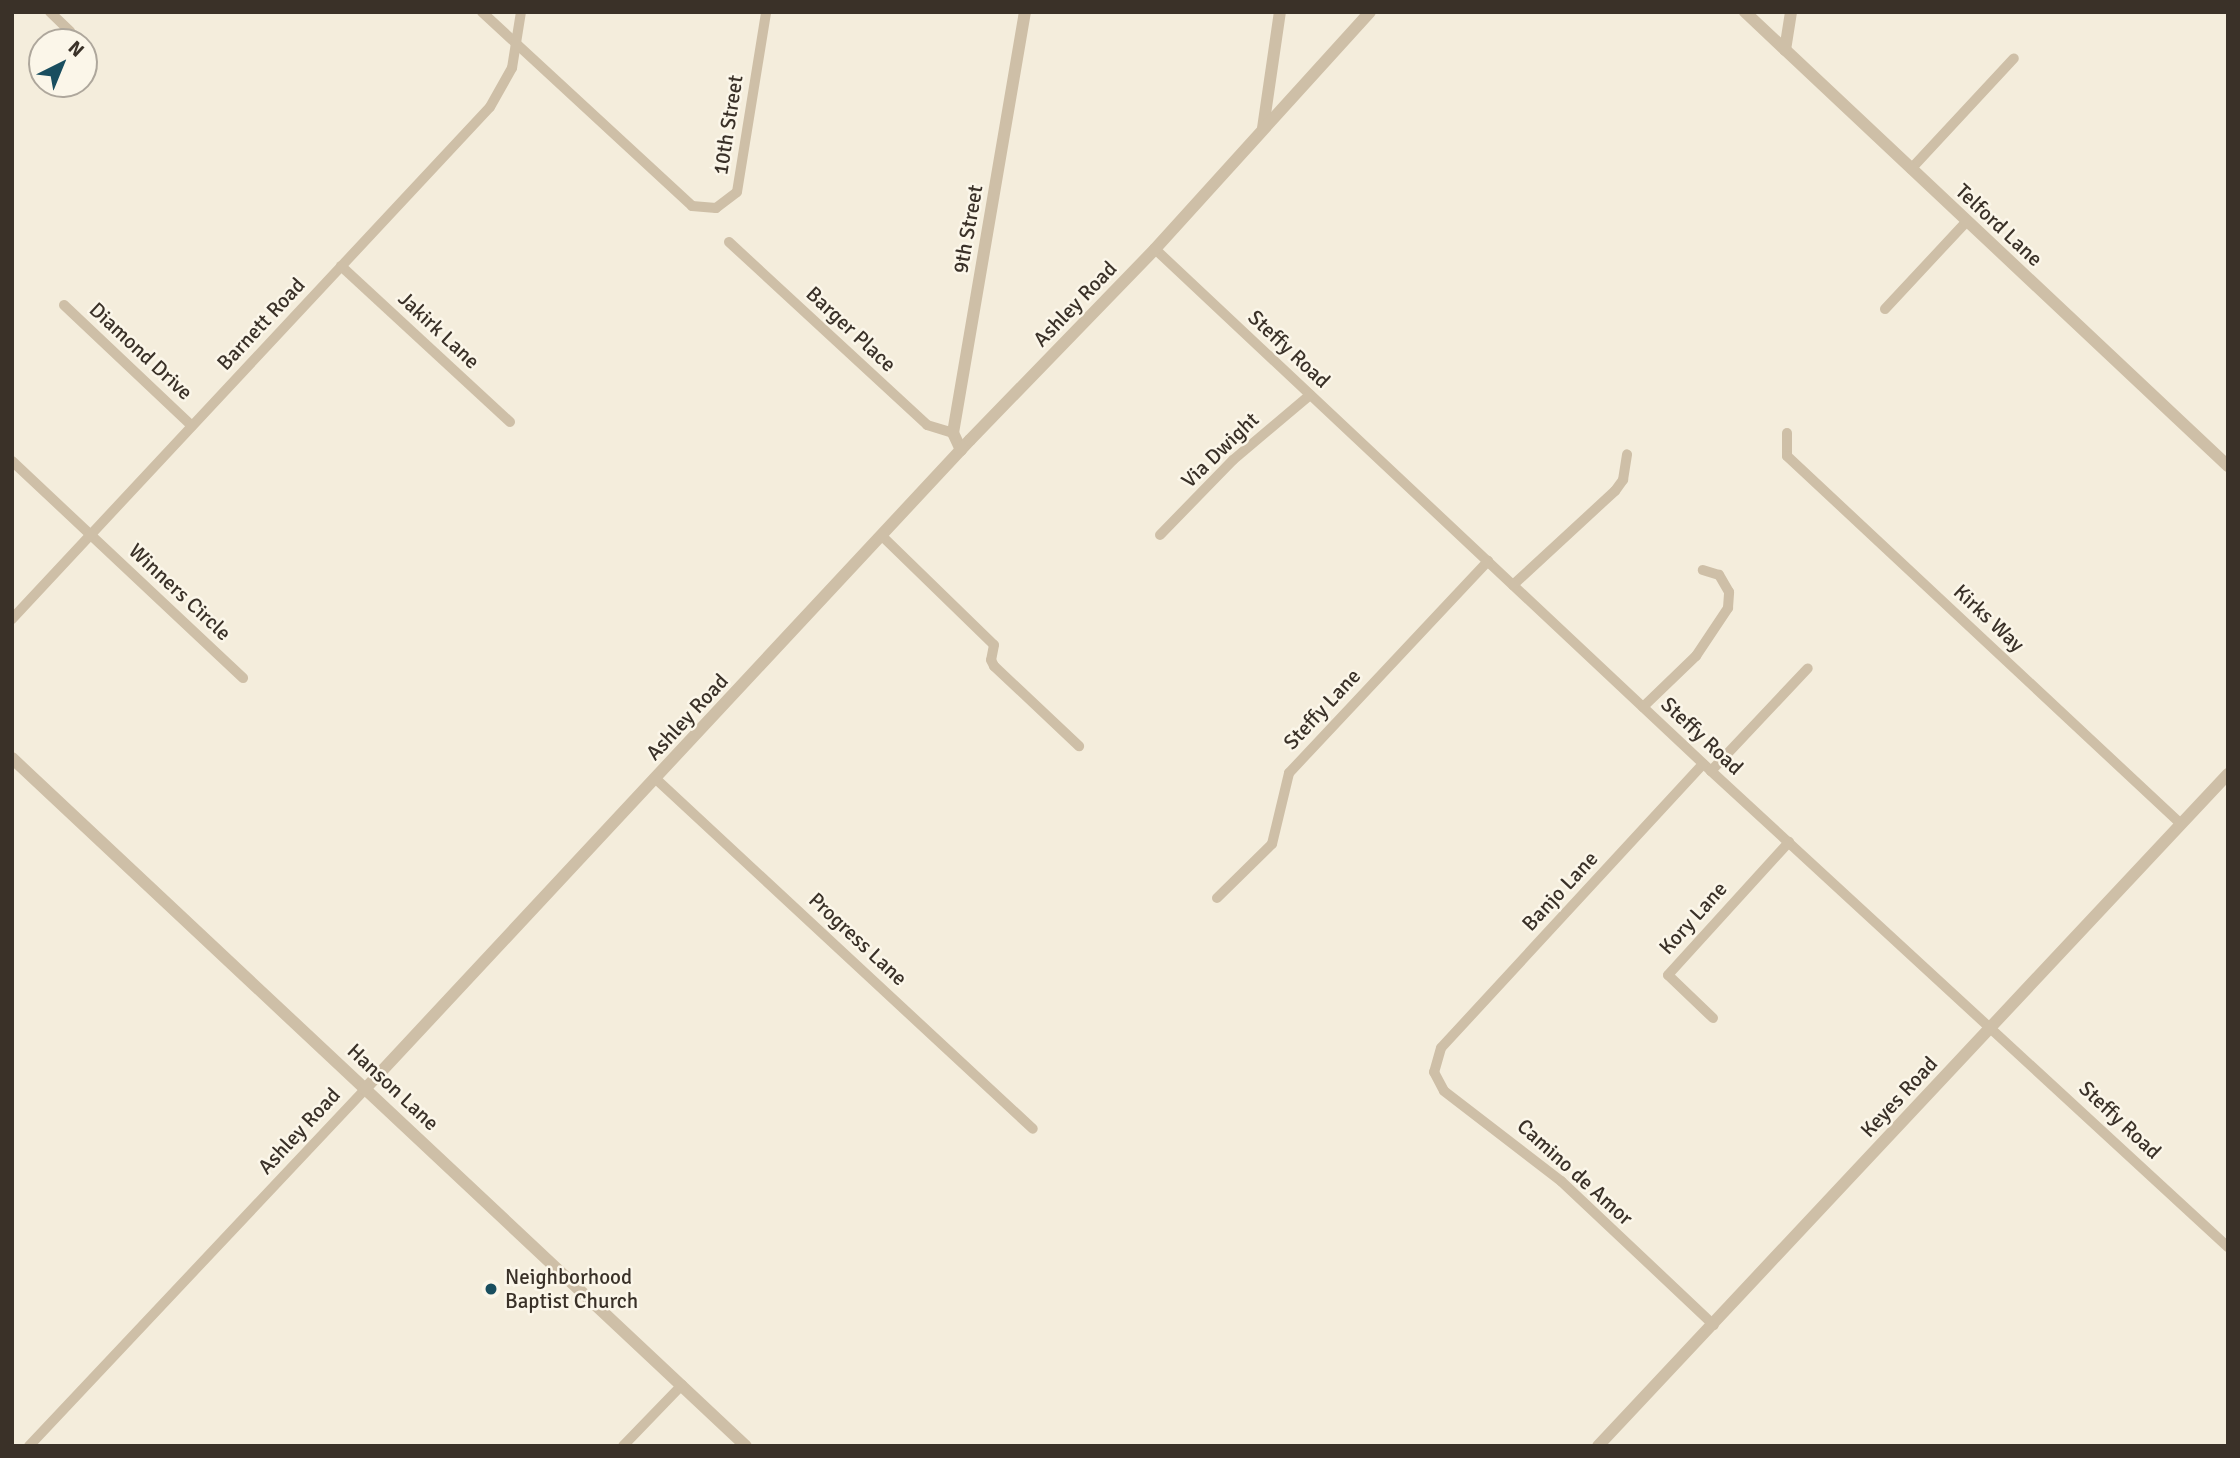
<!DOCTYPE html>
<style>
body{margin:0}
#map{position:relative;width:2240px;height:1458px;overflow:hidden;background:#f4eddc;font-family:Signika,sans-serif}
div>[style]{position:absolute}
.minor>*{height:10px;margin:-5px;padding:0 5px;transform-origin:5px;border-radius:5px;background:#cebfa7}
.tertiary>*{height:12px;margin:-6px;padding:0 6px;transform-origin:6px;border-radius:6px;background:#cebfa7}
.dots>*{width:19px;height:19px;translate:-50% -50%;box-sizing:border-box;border:4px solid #fbf6e9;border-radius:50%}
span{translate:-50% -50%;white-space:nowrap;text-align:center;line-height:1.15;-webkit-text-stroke:5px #fbf6e9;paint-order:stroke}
.street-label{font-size:21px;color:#3a3128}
.poi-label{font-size:21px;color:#3a3128}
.left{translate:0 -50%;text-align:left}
.frame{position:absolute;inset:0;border:14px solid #3a3128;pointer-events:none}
.north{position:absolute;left:28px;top:28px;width:70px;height:70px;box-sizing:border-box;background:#fbf6e9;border:2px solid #aea79c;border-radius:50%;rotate:43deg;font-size:19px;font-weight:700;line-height:28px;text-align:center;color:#3a3128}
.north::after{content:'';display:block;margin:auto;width:24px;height:32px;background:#194e5f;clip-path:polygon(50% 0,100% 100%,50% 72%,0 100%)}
</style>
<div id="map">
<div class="minor">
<div style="left:50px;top:12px;width:28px;rotate:44deg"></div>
<div style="left:482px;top:12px;width:286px;rotate:42.7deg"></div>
<div style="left:692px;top:206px;width:24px;rotate:5deg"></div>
<div style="left:716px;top:208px;width:26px;rotate:-37deg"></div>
<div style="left:737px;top:192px;width:182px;rotate:-80.8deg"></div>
<div style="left:1911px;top:169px;width:151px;rotate:-47.1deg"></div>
<div style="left:729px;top:242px;width:270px;rotate:42.7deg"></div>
<div style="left:927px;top:425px;width:27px;rotate:17deg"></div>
<div style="left:1155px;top:249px;width:763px;rotate:43.19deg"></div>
<div style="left:1711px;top:771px;width:703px;rotate:42.64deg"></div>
<div style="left:341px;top:266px;width:230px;rotate:42.7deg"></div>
<div style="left:64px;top:305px;width:176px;rotate:43.4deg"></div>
<div style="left:1885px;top:309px;width:120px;rotate:-47deg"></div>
<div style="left:1787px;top:433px;width:23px;rotate:90deg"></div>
<div style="left:1787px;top:456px;width:539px;rotate:43.05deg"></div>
<div style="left:12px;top:461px;width:317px;rotate:43.2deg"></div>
<div style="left:1160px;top:535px;width:105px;rotate:-45.8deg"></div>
<div style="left:1233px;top:460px;width:101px;rotate:-40.2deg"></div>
<div style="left:882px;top:536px;width:156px;rotate:44.2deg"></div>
<div style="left:994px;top:645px;width:15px;rotate:101deg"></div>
<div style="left:991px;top:660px;width:7px;rotate:63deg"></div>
<div style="left:994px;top:666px;width:117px;rotate:43.3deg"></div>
<div style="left:1513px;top:585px;width:139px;rotate:-42.7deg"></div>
<div style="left:1615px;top:491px;width:14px;rotate:-54deg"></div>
<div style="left:1623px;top:480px;width:26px;rotate:-81deg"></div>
<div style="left:12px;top:619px;width:700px;rotate:-46.97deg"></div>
<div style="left:490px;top:107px;width:45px;rotate:-60.6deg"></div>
<div style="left:512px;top:68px;width:57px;rotate:-80.9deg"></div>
<div style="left:1643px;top:707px;width:74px;rotate:-43.9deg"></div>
<div style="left:1696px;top:656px;width:58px;rotate:-56.3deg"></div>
<div style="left:1728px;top:608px;width:16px;rotate:-86deg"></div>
<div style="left:1729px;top:592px;width:20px;rotate:-120deg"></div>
<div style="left:1719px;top:575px;width:17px;rotate:-163deg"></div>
<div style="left:1703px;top:764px;width:386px;rotate:132.7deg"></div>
<div style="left:1441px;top:1048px;width:25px;rotate:106deg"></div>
<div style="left:1434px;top:1072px;width:21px;rotate:62deg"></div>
<div style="left:1444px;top:1091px;width:148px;rotate:37.6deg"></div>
<div style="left:1561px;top:1181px;width:210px;rotate:43.3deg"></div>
<div style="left:1711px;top:771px;width:141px;rotate:-46.7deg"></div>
<div style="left:656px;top:779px;width:514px;rotate:42.87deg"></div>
<div style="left:1217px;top:898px;width:77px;rotate:-44.5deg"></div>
<div style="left:1272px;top:844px;width:73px;rotate:-76.5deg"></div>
<div style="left:1289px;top:773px;width:291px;rotate:-46.8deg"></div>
<div style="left:1713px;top:1018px;width:62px;rotate:-136.3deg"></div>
<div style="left:1668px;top:975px;width:180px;rotate:-47.7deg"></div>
<div style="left:29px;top:1446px;width:490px;rotate:-46.7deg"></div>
<div style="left:623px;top:1446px;width:85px;rotate:-46deg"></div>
</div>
<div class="tertiary">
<div style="left:1745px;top:12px;width:663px;rotate:43.23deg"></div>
<div style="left:1785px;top:50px;width:38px;rotate:-81deg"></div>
<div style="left:1263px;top:128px;width:117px;rotate:-81.7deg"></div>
<div style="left:961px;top:450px;width:19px;rotate:-115deg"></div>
<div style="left:953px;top:433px;width:427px;rotate:-80.3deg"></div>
<div style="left:12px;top:758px;width:1006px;rotate:43.15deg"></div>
<div style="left:365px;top:1089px;width:887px;rotate:-47.01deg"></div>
<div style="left:970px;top:440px;width:266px;rotate:-45.9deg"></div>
<div style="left:1155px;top:249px;width:320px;rotate:-47.8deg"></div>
<div style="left:1598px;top:1446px;width:921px;rotate:-46.85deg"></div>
</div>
<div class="dots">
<div style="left:491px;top:1289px;background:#194e5f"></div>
</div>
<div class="street-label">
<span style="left:728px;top:125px;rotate:-81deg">10th Street</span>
<span style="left:1999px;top:225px;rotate:43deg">Telford Lane</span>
<span style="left:968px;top:229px;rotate:-80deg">9th Street</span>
<span style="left:1075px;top:304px;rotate:-46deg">Ashley Road</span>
<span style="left:261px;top:324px;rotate:-47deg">Barnett Road</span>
<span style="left:851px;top:329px;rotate:43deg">Barger Place</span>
<span style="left:439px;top:330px;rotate:43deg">Jakirk Lane</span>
<span style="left:1289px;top:349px;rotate:43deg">Steffy Road</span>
<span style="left:141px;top:351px;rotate:43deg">Diamond Drive</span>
<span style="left:1220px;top:450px;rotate:-44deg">Via Dwight</span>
<span style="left:180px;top:592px;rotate:43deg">Winners Circle</span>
<span style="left:1989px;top:618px;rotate:43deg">Kirks Way</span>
<span style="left:1322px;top:709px;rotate:-47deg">Steffy Lane</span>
<span style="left:687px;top:717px;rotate:-47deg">Ashley Road</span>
<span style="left:1702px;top:736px;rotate:43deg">Steffy Road</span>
<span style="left:1560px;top:891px;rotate:-47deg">Banjo Lane</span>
<span style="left:1693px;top:918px;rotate:-48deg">Kory Lane</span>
<span style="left:858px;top:939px;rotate:43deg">Progress Lane</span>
<span style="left:393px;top:1087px;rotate:43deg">Hanson Lane</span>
<span style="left:1899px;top:1097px;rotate:-47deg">Keyes Road</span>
<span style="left:2120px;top:1120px;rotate:43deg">Steffy Road</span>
<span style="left:299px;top:1131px;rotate:-47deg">Ashley Road</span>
<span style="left:1575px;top:1172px;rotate:42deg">Camino de Amor</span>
</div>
<div class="poi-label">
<span class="left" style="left:505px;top:1289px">Neighborhood<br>Baptist Church</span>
</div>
<div class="frame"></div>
<div class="north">N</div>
</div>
